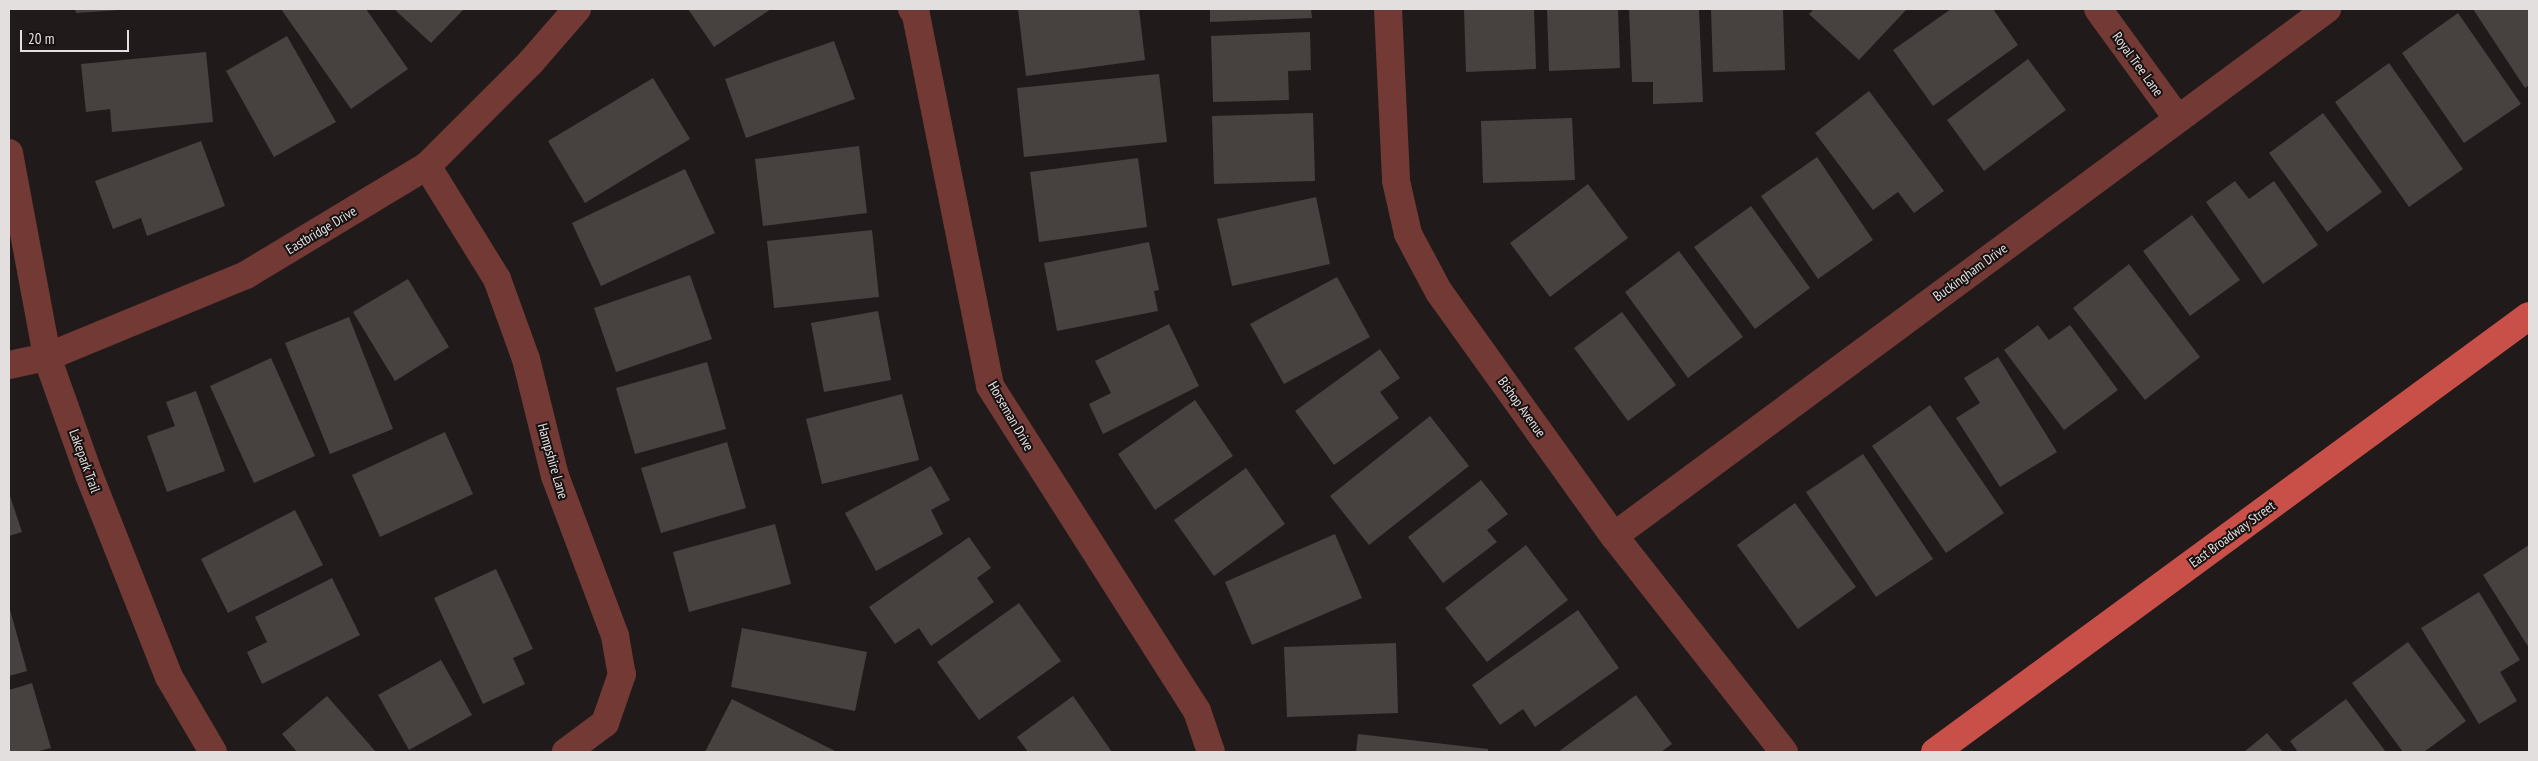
<!DOCTYPE html>
<style>
body{margin:0}
#map{position:relative;width:2538px;height:761px;overflow:hidden;background:#201b1a;font-family:"PT Sans Narrow",sans-serif}
div>[style]{position:absolute}
.building>*{inset:0;background:#474140}
.minor>*{height:28px;margin:-14px;padding:0 14px;transform-origin:14px;border-radius:14px;background:#733934}
.major>*{height:28px;margin:-14px;padding:0 14px;transform-origin:14px;border-radius:14px;background:#c85048}
span{translate:-50% -50%;white-space:nowrap;text-align:center;line-height:1.15;-webkit-text-stroke:4px #171211;paint-order:stroke}
.street-label{font-size:14px;color:#e3dfde}
.frame{position:absolute;inset:0;border:10px solid #e3dfde;pointer-events:none}
.scale{position:absolute;left:20px;top:30px;width:109px;height:22px;box-sizing:border-box;border:2px solid #e3dfde;border-top:0;padding-left:6px;font-size:15px;line-height:18px;white-space:nowrap;color:#e3dfde;-webkit-text-stroke:4px #171211;paint-order:stroke}
</style>
<div id="map">
<div class="building">
<div style="clip-path:polygon(75px 9px,121px 9px,121px 10px,76px 13px)"></div>
<div style="clip-path:polygon(281px 9px,366px 9px,408px 69px,351px 109px)"></div>
<div style="clip-path:polygon(394px 9px,464px 9px,431px 43px)"></div>
<div style="clip-path:polygon(688px 9px,771px 9px,714px 47px)"></div>
<div style="clip-path:polygon(1018px 9px,1139px 9px,1145px 60px,1026px 76px)"></div>
<div style="clip-path:polygon(1210px 9px,1311px 9px,1312px 18px,1210px 22px)"></div>
<div style="clip-path:polygon(1464px 9px,1534px 9px,1536px 69px,1466px 72px)"></div>
<div style="clip-path:polygon(1547px 9px,1618px 9px,1620px 68px,1549px 71px)"></div>
<div style="clip-path:polygon(1629px 9px,1699px 9px,1703px 102px,1653px 104px,1653px 82px,1632px 82px)"></div>
<div style="clip-path:polygon(1711px 9px,1783px 9px,1785px 70px,1713px 72px)"></div>
<div style="clip-path:polygon(1814px 9px,1907px 9px,1859px 60px,1809px 14px)"></div>
<div style="clip-path:polygon(1951px 9px,1993px 9px,2018px 45px,1933px 106px,1893px 50px)"></div>
<div style="clip-path:polygon(2473px 9px,2529px 9px,2529px 85px,2525px 88px)"></div>
<div style="clip-path:polygon(2458px 13px,2521px 104px,2464px 143px,2402px 53px)"></div>
<div style="clip-path:polygon(1310px 32px,1311px 70px,1288px 71px,1289px 100px,1213px 102px,1211px 36px)"></div>
<div style="clip-path:polygon(287px 36px,336px 122px,274px 157px,226px 71px)"></div>
<div style="clip-path:polygon(834px 41px,855px 99px,746px 138px,725px 79px)"></div>
<div style="clip-path:polygon(206px 52px,213px 122px,112px 132px,110px 109px,86px 112px,81px 64px)"></div>
<div style="clip-path:polygon(2028px 59px,2066px 110px,1984px 171px,1947px 120px)"></div>
<div style="clip-path:polygon(2389px 63px,2463px 169px,2409px 207px,2335px 102px)"></div>
<div style="clip-path:polygon(1159px 74px,1167px 142px,1024px 157px,1017px 88px)"></div>
<div style="clip-path:polygon(653px 78px,690px 139px,585px 203px,548px 141px)"></div>
<div style="clip-path:polygon(1869px 91px,1944px 191px,1914px 213px,1898px 192px,1873px 210px,1815px 133px)"></div>
<div style="clip-path:polygon(1313px 113px,1315px 181px,1214px 184px,1212px 116px)"></div>
<div style="clip-path:polygon(2323px 113px,2382px 192px,2327px 232px,2269px 153px)"></div>
<div style="clip-path:polygon(1572px 118px,1575px 180px,1483px 183px,1481px 121px)"></div>
<div style="clip-path:polygon(201px 141px,225px 206px,147px 236px,141px 218px,113px 229px,95px 181px)"></div>
<div style="clip-path:polygon(859px 146px,867px 213px,763px 226px,755px 159px)"></div>
<div style="clip-path:polygon(1817px 157px,1873px 240px,1818px 279px,1761px 196px)"></div>
<div style="clip-path:polygon(1138px 158px,1147px 227px,1039px 242px,1030px 172px)"></div>
<div style="clip-path:polygon(685px 169px,715px 233px,601px 286px,572px 223px)"></div>
<div style="clip-path:polygon(2235px 181px,2249px 199px,2274px 181px,2318px 245px,2263px 284px,2206px 202px)"></div>
<div style="clip-path:polygon(1588px 184px,1628px 238px,1550px 297px,1510px 243px)"></div>
<div style="clip-path:polygon(1316px 197px,1330px 264px,1232px 286px,1217px 219px)"></div>
<div style="clip-path:polygon(1751px 206px,1810px 288px,1755px 329px,1694px 247px)"></div>
<div style="clip-path:polygon(2192px 215px,2240px 280px,2190px 316px,2143px 251px)"></div>
<div style="clip-path:polygon(872px 230px,879px 297px,774px 308px,767px 241px)"></div>
<div style="clip-path:polygon(1149px 242px,1159px 290px,1154px 291px,1158px 311px,1057px 331px,1044px 263px)"></div>
<div style="clip-path:polygon(1679px 251px,1743px 337px,1688px 378px,1625px 292px)"></div>
<div style="clip-path:polygon(2129px 264px,2200px 357px,2145px 400px,2073px 308px)"></div>
<div style="clip-path:polygon(690px 275px,712px 339px,616px 372px,594px 308px)"></div>
<div style="clip-path:polygon(1337px 277px,1370px 337px,1284px 384px,1250px 324px)"></div>
<div style="clip-path:polygon(408px 279px,449px 347px,395px 381px,353px 312px)"></div>
<div style="clip-path:polygon(878px 311px,891px 380px,824px 392px,811px 323px)"></div>
<div style="clip-path:polygon(1622px 312px,1676px 385px,1628px 421px,1574px 348px)"></div>
<div style="clip-path:polygon(349px 317px,393px 429px,330px 454px,285px 343px)"></div>
<div style="clip-path:polygon(1169px 324px,1199px 386px,1103px 434px,1089px 404px,1111px 393px,1095px 361px)"></div>
<div style="clip-path:polygon(2038px 325px,2049px 340px,2070px 325px,2118px 390px,2064px 430px,2004px 350px)"></div>
<div style="clip-path:polygon(1380px 349px,1400px 378px,1380px 392px,1399px 418px,1334px 465px,1295px 411px)"></div>
<div style="clip-path:polygon(1998px 357px,2057px 452px,2000px 487px,1956px 418px,1980px 403px,1964px 378px)"></div>
<div style="clip-path:polygon(271px 358px,315px 456px,254px 483px,210px 386px)"></div>
<div style="clip-path:polygon(707px 362px,726px 429px,635px 454px,616px 388px)"></div>
<div style="clip-path:polygon(196px 391px,225px 471px,167px 492px,147px 436px,175px 426px,166px 402px)"></div>
<div style="clip-path:polygon(902px 394px,919px 460px,822px 484px,806px 419px)"></div>
<div style="clip-path:polygon(1195px 400px,1233px 456px,1155px 510px,1118px 454px)"></div>
<div style="clip-path:polygon(1930px 405px,2004px 513px,1946px 553px,1872px 446px)"></div>
<div style="clip-path:polygon(1430px 416px,1469px 466px,1369px 545px,1330px 496px)"></div>
<div style="clip-path:polygon(445px 432px,473px 494px,380px 537px,352px 475px)"></div>
<div style="clip-path:polygon(727px 442px,746px 508px,661px 533px,641px 468px)"></div>
<div style="clip-path:polygon(1863px 454px,1933px 559px,1876px 597px,1806px 492px)"></div>
<div style="clip-path:polygon(931px 466px,950px 500px,931px 510px,943px 534px,876px 571px,845px 513px)"></div>
<div style="clip-path:polygon(1246px 468px,1285px 524px,1214px 576px,1174px 520px)"></div>
<div style="clip-path:polygon(1481px 480px,1508px 514px,1487px 530px,1497px 542px,1443px 583px,1408px 537px)"></div>
<div style="clip-path:polygon(9px 493px,22px 532px,9px 536px)"></div>
<div style="clip-path:polygon(1795px 503px,1856px 587px,1798px 629px,1737px 545px)"></div>
<div style="clip-path:polygon(295px 510px,323px 565px,228px 613px,201px 559px)"></div>
<div style="clip-path:polygon(775px 524px,791px 584px,689px 612px,673px 552px)"></div>
<div style="clip-path:polygon(1335px 534px,1362px 598px,1252px 645px,1225px 582px)"></div>
<div style="clip-path:polygon(969px 537px,991px 568px,977px 578px,994px 602px,931px 646px,919px 628px,895px 644px,869px 607px)"></div>
<div style="clip-path:polygon(1526px 545px,1568px 600px,1487px 662px,1445px 608px)"></div>
<div style="clip-path:polygon(2529px 545px,2529px 648px,2483px 575px)"></div>
<div style="clip-path:polygon(496px 569px,533px 649px,513px 658px,525px 684px,483px 704px,434px 598px)"></div>
<div style="clip-path:polygon(332px 578px,360px 635px,262px 684px,247px 652px,267px 642px,255px 617px)"></div>
<div style="clip-path:polygon(2479px 592px,2520px 660px,2500px 672px,2517px 701px,2479px 724px,2421px 628px)"></div>
<div style="clip-path:polygon(1019px 603px,1061px 661px,979px 720px,937px 662px)"></div>
<div style="clip-path:polygon(9px 606px,27px 671px,9px 676px)"></div>
<div style="clip-path:polygon(1578px 610px,1619px 668px,1535px 727px,1523px 709px,1500px 725px,1472px 685px)"></div>
<div style="clip-path:polygon(742px 628px,867px 652px,855px 711px,731px 687px)"></div>
<div style="clip-path:polygon(2408px 642px,2466px 721px,2424px 752px,2403px 752px,2352px 683px)"></div>
<div style="clip-path:polygon(1396px 643px,1398px 713px,1287px 717px,1284px 647px)"></div>
<div style="clip-path:polygon(441px 660px,472px 715px,409px 750px,378px 695px)"></div>
<div style="clip-path:polygon(32px 683px,51px 748px,35px 752px,9px 752px,9px 690px)"></div>
<div style="clip-path:polygon(1636px 695px,1672px 744px,1661px 752px,1558px 752px)"></div>
<div style="clip-path:polygon(327px 696px,376px 752px,297px 752px,282px 734px)"></div>
<div style="clip-path:polygon(1073px 696px,1112px 752px,1028px 752px,1017px 737px)"></div>
<div style="clip-path:polygon(732px 699px,837px 752px,705px 752px)"></div>
<div style="clip-path:polygon(2346px 699px,2386px 752px,2298px 752px,2290px 741px)"></div>
<div style="clip-path:polygon(2267px 733px,2283px 752px,2244px 752px)"></div>
<div style="clip-path:polygon(1358px 734px,1488px 749px,1488px 752px,1356px 752px)"></div>
</div>
<div class="minor">
<div style="left:912px;top:9px;width:7px;rotate:56deg"></div>
<div style="left:916px;top:15px;width:378px;rotate:78.7deg"></div>
<div style="left:990px;top:386px;width:385px;rotate:57.5deg"></div>
<div style="left:1197px;top:711px;width:43px;rotate:71.1deg"></div>
<div style="left:1388px;top:9px;width:172px;rotate:87.3deg"></div>
<div style="left:1396px;top:181px;width:54px;rotate:77.2deg"></div>
<div style="left:1408px;top:234px;width:66px;rotate:61.9deg"></div>
<div style="left:1439px;top:292px;width:300px;rotate:54.4deg"></div>
<div style="left:1614px;top:536px;width:275px;rotate:51.8deg"></div>
<div style="left:2098px;top:9px;width:136px;rotate:54deg"></div>
<div style="left:9px;top:153px;width:208px;rotate:79.4deg"></div>
<div style="left:47px;top:357px;width:125px;rotate:70.4deg"></div>
<div style="left:89px;top:475px;width:217px;rotate:68.4deg"></div>
<div style="left:169px;top:677px;width:87px;rotate:59.6deg"></div>
<div style="left:427px;top:166px;width:133px;rotate:58.2deg"></div>
<div style="left:497px;top:279px;width:85px;rotate:70.1deg"></div>
<div style="left:526px;top:359px;width:121px;rotate:76.1deg"></div>
<div style="left:555px;top:476px;width:171px;rotate:69.4deg"></div>
<div style="left:615px;top:636px;width:39px;rotate:80deg"></div>
<div style="left:622px;top:674px;width:52px;rotate:109.1deg"></div>
<div style="left:605px;top:723px;width:49px;rotate:143.4deg"></div>
<div style="left:9px;top:365px;width:39px;rotate:-12deg"></div>
<div style="left:47px;top:357px;width:215px;rotate:-22.4deg"></div>
<div style="left:246px;top:275px;width:211px;rotate:-31.1deg"></div>
<div style="left:427px;top:166px;width:147px;rotate:-45deg"></div>
<div style="left:531px;top:62px;width:70px;rotate:-49deg"></div>
<div style="left:1614px;top:536px;width:887px;rotate:-36.47deg"></div>
</div>
<div class="major">
<div style="left:1935px;top:752px;width:737px;rotate:-36.28deg"></div>
</div>
<div class="street-label">
<span style="left:2138px;top:64px;rotate:54deg">Royal Tree Lane</span>
<span style="left:321px;top:230px;rotate:-31deg">Eastbridge Drive</span>
<span style="left:1970px;top:272px;rotate:-36deg">Buckingham Drive</span>
<span style="left:1522px;top:407px;rotate:54deg">Bishop Avenue</span>
<span style="left:1011px;top:416px;rotate:60deg">Horseman Drive</span>
<span style="left:85px;top:461px;rotate:70deg">Lakepark Trail</span>
<span style="left:553px;top:461px;rotate:74deg">Hampshire Lane</span>
<span style="left:2232px;top:534px;rotate:-36deg">East Broadway Street</span>
</div>
<div class="frame"></div>
<div class="scale">20 m</div>
</div>
